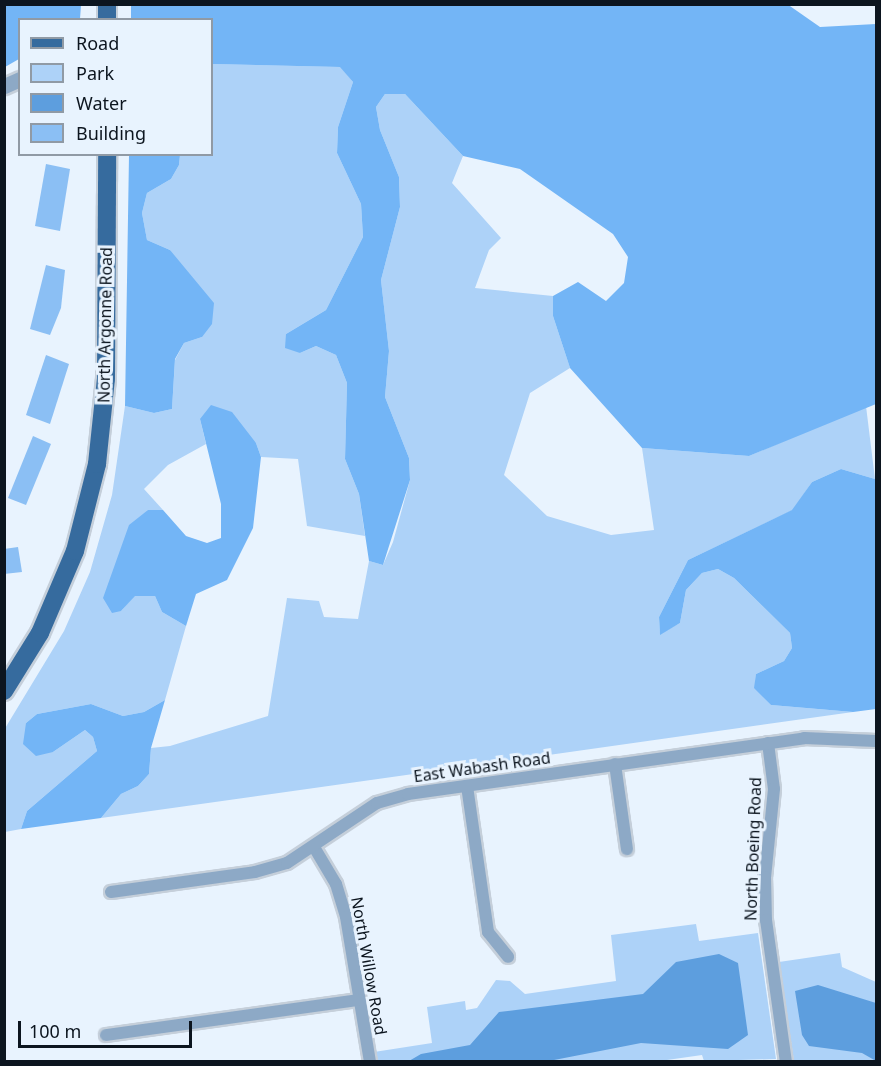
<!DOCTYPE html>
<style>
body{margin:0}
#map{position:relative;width:881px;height:1066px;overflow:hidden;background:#e8f3fe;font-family:"Noto Sans",sans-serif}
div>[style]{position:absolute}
.green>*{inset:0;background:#add2f8}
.forest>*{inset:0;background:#73b5f6}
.water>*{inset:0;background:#5d9ede}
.building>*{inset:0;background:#8bbff4}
.roads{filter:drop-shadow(2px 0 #c5cfda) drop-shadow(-2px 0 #c5cfda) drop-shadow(0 2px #c5cfda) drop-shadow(0 -2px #c5cfda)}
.minor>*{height:12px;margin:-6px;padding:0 6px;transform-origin:6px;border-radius:6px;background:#8da9c6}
.tertiary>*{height:15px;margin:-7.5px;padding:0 7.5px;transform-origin:7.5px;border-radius:7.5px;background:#8da9c6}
.primary>*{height:18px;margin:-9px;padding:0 9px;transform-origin:9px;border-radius:9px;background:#366b9e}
span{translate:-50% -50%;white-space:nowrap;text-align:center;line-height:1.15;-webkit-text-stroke:6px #e8f3fe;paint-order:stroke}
.street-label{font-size:16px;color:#0c151f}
.frame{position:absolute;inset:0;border:6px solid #0c151f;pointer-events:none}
.legend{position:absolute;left:18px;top:18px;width:195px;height:138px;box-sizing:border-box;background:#e8f3fe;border:2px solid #909aa5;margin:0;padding:8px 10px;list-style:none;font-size:18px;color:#0c151f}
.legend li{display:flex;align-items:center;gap:12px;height:30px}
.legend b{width:30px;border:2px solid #909aa5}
.scale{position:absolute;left:18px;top:1021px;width:174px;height:27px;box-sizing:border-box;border:3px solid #0c151f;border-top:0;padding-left:8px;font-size:18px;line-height:21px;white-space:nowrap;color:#0c151f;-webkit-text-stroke:4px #e8f3fe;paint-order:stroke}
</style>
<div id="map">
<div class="green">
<div style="clip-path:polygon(212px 64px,341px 67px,353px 82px,338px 127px,337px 153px,361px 204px,363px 237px,326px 310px,286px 334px,300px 353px,316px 346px,336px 355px,347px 383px,345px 459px,359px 494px,365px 536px,307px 526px,298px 459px,261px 457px,256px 443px,200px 419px,206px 444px,168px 465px,144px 489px,163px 510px,148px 510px,121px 611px,135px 595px,155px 596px,162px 612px,186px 626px,165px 700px,144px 712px,123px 716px,91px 704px,37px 714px,26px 723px,53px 752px,85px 730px,93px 737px,97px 751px,27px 811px,21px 829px,5px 832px,4px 730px,64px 631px,90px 572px,112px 495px,125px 406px,154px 413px,172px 409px,175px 360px,184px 343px,202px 337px,170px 250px,147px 240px,142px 213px,147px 193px,171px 179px,179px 165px,180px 155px,212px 154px)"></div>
<div style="clip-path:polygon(385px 94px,405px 94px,463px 156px,452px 183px,501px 238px,489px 250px,475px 288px,553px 296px,553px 316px,570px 368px,530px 393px,504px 475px,547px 516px,611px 535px,654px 530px,642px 448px,749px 456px,866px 406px,875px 479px,841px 469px,812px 482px,793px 510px,688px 560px,659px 617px,660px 634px,680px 623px,686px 590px,702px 573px,718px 569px,734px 578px,790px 633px,792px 648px,784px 661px,756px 674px,755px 688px,771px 705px,853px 712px,101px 818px,121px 794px,138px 786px,149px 774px,151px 748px,170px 746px,268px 716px,287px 598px,319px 601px,324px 617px,358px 619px,369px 561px,383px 565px,393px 542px,410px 480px,409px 458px,385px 397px,389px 351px,381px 280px,400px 207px,399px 177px,380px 130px,376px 107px)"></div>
<div style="clip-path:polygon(696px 924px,699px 941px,758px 933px,776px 1059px,704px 1061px,702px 1055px,653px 1062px,378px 1062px,374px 1052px,432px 1043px,427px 1007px,465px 1001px,466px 1010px,477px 1008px,496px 980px,510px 981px,525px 994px,616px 981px,611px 935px)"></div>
<div style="clip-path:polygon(840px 953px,842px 967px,876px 982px,876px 1061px,794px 1061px,779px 962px)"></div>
</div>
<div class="forest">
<div style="clip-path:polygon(5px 4px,81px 5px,80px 19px,20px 20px,19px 59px,5px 67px)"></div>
<div style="clip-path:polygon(131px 5px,787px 4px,820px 27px,876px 24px,876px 404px,749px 456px,642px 448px,570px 368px,553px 316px,553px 296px,578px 282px,606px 301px,624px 283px,628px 257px,613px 234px,520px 169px,463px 156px,405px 94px,385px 94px,376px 107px,380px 130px,399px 177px,400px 207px,381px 280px,389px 351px,385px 397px,409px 458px,410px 480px,383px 565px,369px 561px,359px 494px,345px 459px,347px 383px,336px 355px,316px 346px,300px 353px,285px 348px,286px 334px,326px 310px,363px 237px,361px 204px,337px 153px,338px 127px,353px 82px,340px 67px,212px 64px,212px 20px,131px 19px)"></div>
<div style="clip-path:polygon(129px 155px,180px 155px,179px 165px,171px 179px,147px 193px,142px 213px,147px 240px,170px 250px,214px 303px,212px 324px,202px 337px,184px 343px,175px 359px,172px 409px,154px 413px,125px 406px)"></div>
<div style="clip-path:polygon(211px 405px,232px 412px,256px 443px,261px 457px,253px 528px,227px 580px,196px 594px,186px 626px,162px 612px,155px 596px,135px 596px,121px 611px,112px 613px,103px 598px,129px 525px,148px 510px,163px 510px,186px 536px,207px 543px,221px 538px,221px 504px,200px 419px)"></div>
<div style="clip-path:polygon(841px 469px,875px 479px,876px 709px,853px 712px,771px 705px,754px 688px,756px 674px,784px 661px,792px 648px,790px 633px,734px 578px,718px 569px,702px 573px,686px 590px,680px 623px,660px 635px,659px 617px,688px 560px,792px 510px,812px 482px)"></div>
<div style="clip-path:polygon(165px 700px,151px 748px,149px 774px,138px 786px,121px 794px,101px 818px,21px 829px,27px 811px,97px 751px,93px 737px,85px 730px,53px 752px,36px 756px,23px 744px,26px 723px,37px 714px,91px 704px,123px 716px,144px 712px)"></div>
</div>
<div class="water">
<div style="clip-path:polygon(719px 954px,738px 963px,748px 1035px,728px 1049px,641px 1043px,549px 1061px,409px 1061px,421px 1054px,470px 1045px,499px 1012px,643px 994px,676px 962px)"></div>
<div style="clip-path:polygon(818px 985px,876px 1003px,876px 1061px,862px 1053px,809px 1046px,802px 1035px,795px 991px)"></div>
</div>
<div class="building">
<div style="clip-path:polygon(46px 164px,70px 169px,60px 231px,35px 226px)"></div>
<div style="clip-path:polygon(46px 265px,65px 270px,61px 308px,50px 335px,30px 329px)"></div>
<div style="clip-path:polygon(46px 355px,69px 364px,50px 424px,26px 415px)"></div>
<div style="clip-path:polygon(33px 436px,51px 444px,26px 505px,8px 498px)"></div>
<div style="clip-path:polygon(18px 547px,22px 572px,4px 574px,4px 549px)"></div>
</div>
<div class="roads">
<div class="minor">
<div style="left:768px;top:743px;width:46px;rotate:82.6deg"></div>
<div style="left:774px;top:789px;width:88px;rotate:95.8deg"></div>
<div style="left:765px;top:877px;width:43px;rotate:88.7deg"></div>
<div style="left:766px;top:920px;width:143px;rotate:82deg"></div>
<div style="left:615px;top:764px;width:86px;rotate:82deg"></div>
<div style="left:467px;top:786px;width:148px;rotate:81.8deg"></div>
<div style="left:488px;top:932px;width:32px;rotate:51deg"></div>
<div style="left:314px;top:847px;width:43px;rotate:59.3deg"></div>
<div style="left:336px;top:884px;width:34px;rotate:73deg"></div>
<div style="left:346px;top:917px;width:147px;rotate:80.6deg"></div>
<div style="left:111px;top:892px;width:145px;rotate:-7.9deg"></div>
<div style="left:255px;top:872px;width:33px;rotate:-16deg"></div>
<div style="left:287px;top:863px;width:108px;rotate:-33.7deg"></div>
<div style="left:377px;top:803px;width:32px;rotate:-16deg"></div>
<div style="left:408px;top:794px;width:400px;rotate:-8deg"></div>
<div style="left:804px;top:738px;width:72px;rotate:2.4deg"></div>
<div style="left:106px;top:1035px;width:255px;rotate:-7.9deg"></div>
</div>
<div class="tertiary">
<div style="left:4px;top:86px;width:17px;rotate:-24deg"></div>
</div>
<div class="primary">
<div style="left:107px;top:20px;width:16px;rotate:-90deg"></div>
<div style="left:4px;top:691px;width:68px;rotate:-58.2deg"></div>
<div style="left:40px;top:633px;width:89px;rotate:-66.9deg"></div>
<div style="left:75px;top:551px;width:90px;rotate:-75.8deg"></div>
<div style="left:97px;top:464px;width:85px;rotate:-84deg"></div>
<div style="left:106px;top:379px;width:225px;rotate:-89.7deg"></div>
</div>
</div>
<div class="street-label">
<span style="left:105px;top:325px;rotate:-89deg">North Argonne Road</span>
<span style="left:482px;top:767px;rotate:-8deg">East Wabash Road</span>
<span style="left:753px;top:849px;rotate:-88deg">North Boeing Road</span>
<span style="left:369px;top:966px;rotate:80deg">North Willow Road</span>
</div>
<div class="frame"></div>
<ul class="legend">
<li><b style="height:8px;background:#366b9e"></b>Road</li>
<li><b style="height:16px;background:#add2f8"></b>Park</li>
<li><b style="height:16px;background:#5d9ede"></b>Water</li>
<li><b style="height:16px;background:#8bbff4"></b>Building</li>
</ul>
<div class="scale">100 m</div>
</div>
